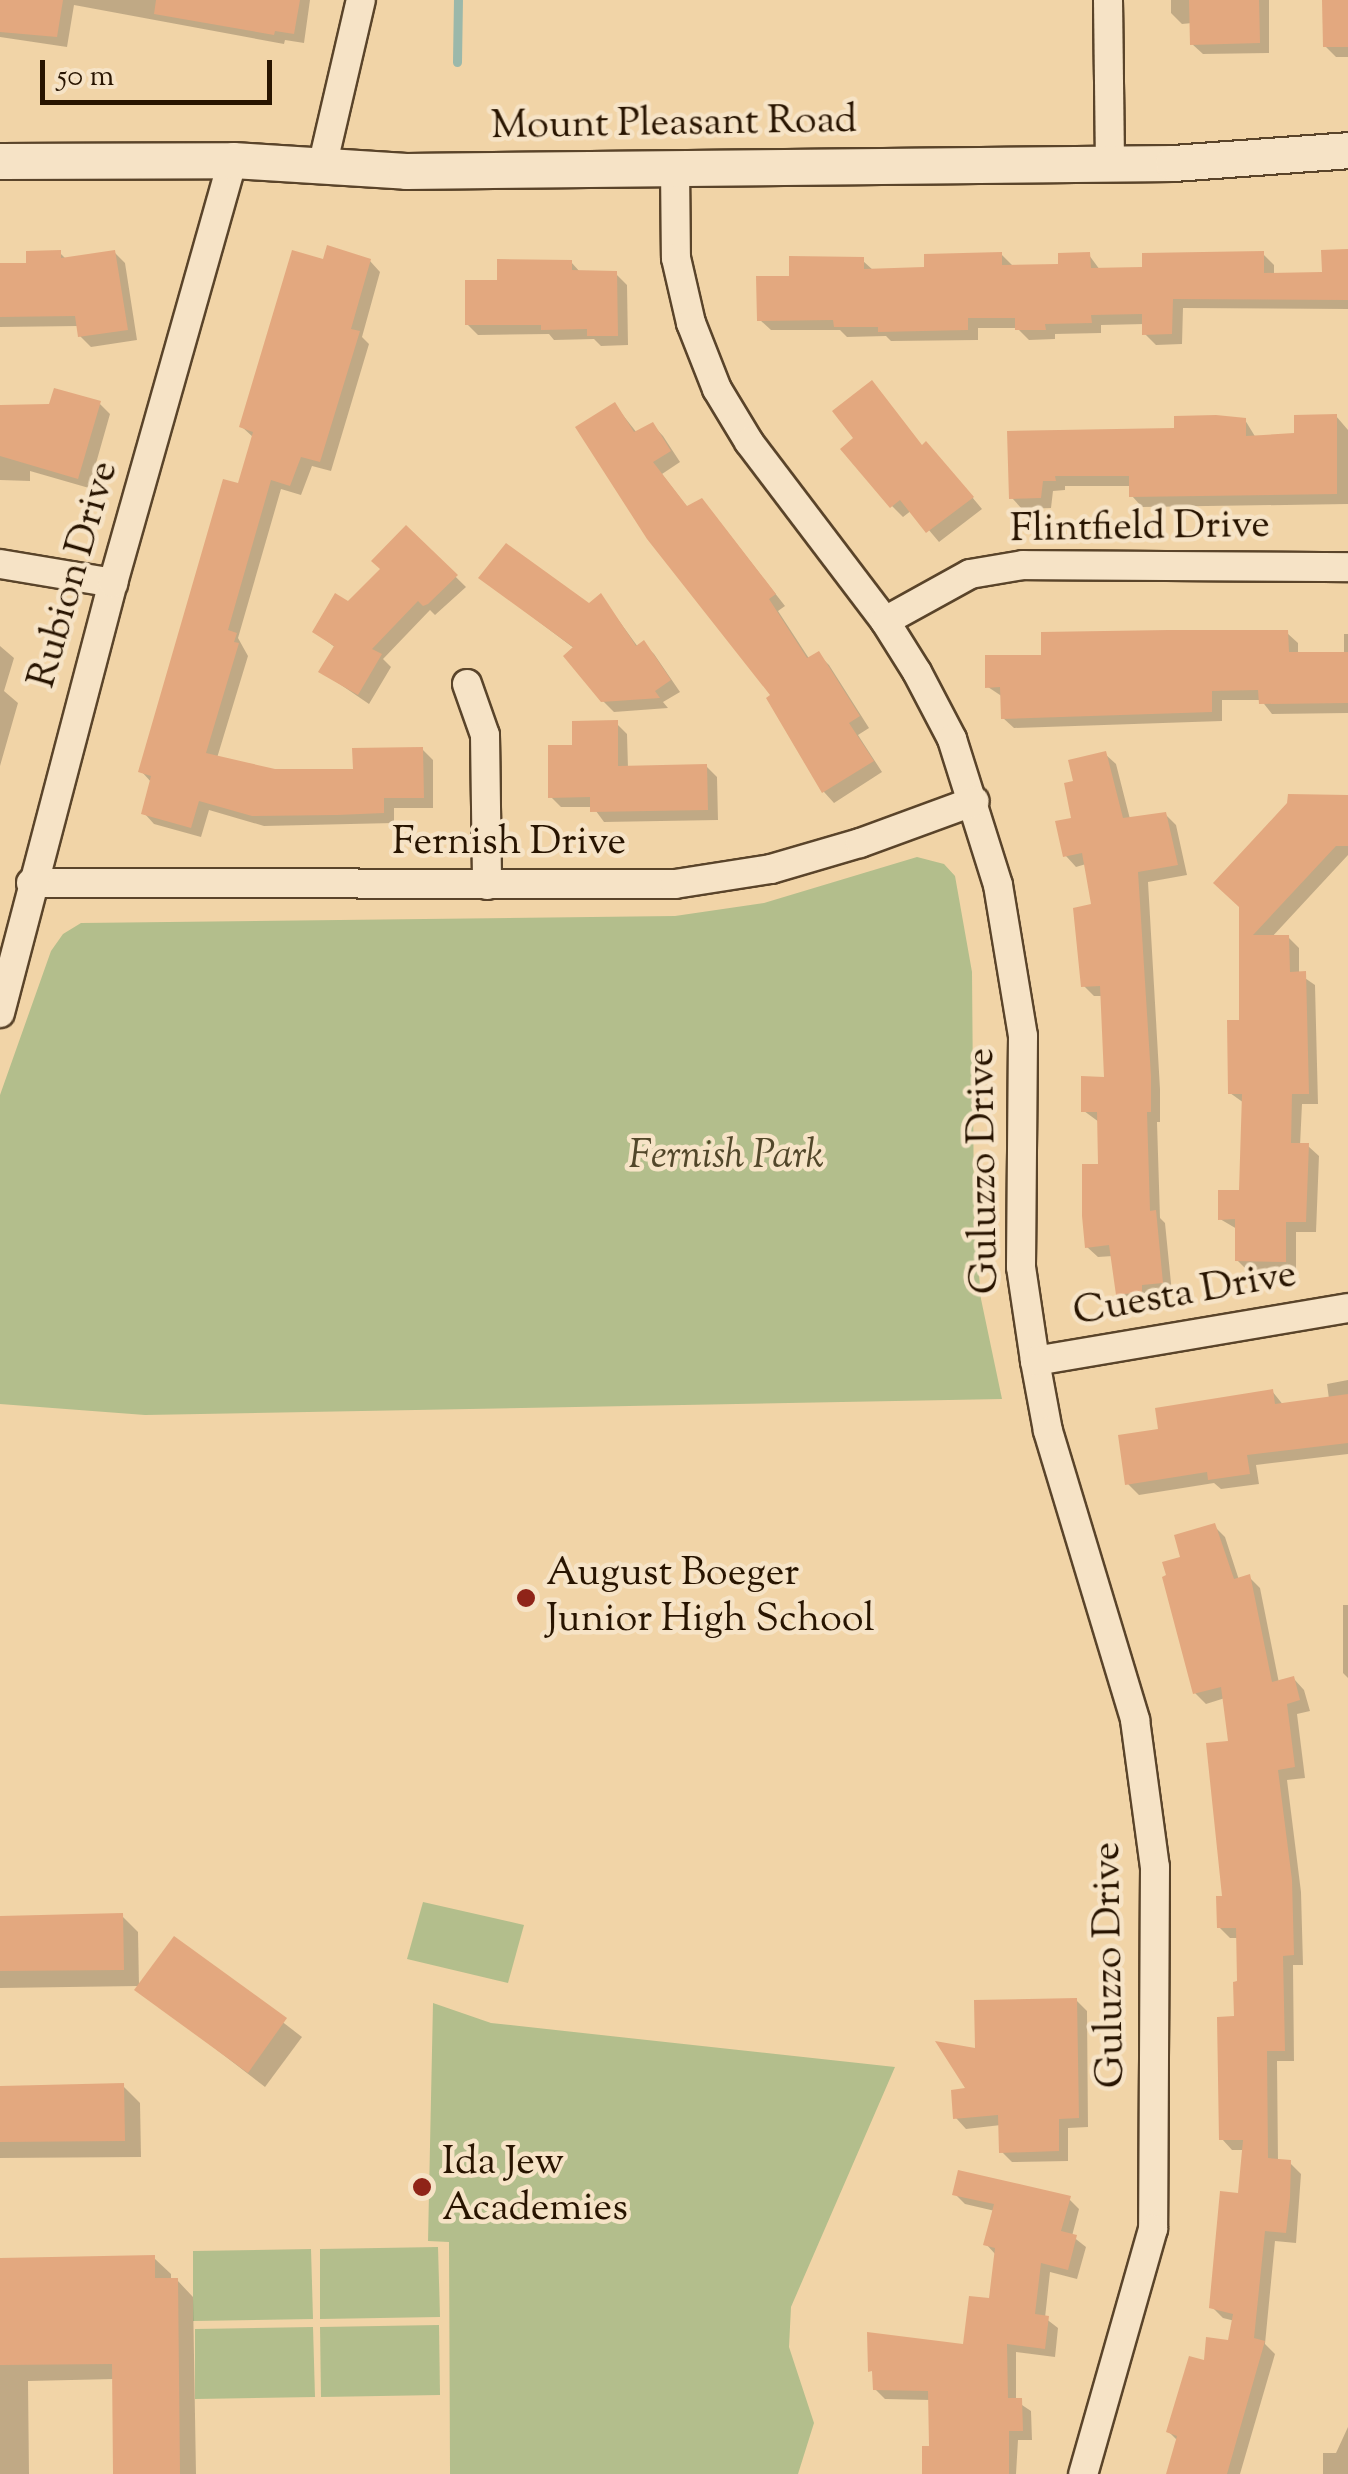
<!DOCTYPE html>
<style>
body{margin:0}
#map{position:relative;width:1348px;height:2474px;overflow:hidden;background:#f1d4a7;font-family:"Sorts Mill Goudy",serif}
div>[style]{position:absolute}
.green>*{inset:0;background:#b3be8c}
.shadow>*{inset:0;background:#0003}
.stream>*{height:9px;margin:-4.5px;padding:0 4.5px;transform-origin:4.5px;border-radius:4.5px;background:#9bb8aa}
.building>*{inset:0;background:#e3a87f}
.roads{filter:drop-shadow(2px 0 #5a442a) drop-shadow(-2px 0 #5a442a) drop-shadow(0 2px #5a442a) drop-shadow(0 -2px #5a442a)}
.minor>*{height:28px;margin:-14px;padding:0 14px;transform-origin:14px;border-radius:14px;background:#f6e3c6}
.tertiary>*{height:35px;margin:-17.5px;padding:0 17.5px;transform-origin:17.5px;border-radius:17.5px;background:#f6e3c6}
.dots>*{width:28px;height:28px;translate:-50% -50%;box-sizing:border-box;border:5px solid #f6e3c6;border-radius:50%}
span{translate:-50% -50%;white-space:nowrap;text-align:center;line-height:1.15;-webkit-text-stroke:9px #f6e3c6;paint-order:stroke}
.street-label{font-size:40px;color:#281400}
.park-label{font-size:40px;color:#52472a;font-style:italic}
.poi-label{font-size:40px;color:#281400}
.left{translate:0 -50%;text-align:left}
.scale{position:absolute;left:40px;top:60px;width:232px;height:45px;box-sizing:border-box;border:5px solid #281400;border-top:0;padding-left:12px;font-size:30px;line-height:35px;white-space:nowrap;color:#281400;-webkit-text-stroke:8px #f6e3c6;paint-order:stroke}
</style>
<div id="map">
<div class="green">
<div style="clip-path:polygon(917px 857px,944px 864px,955px 876px,972px 972px,974px 1211px,981px 1299px,1002px 1399px,145px 1415px,0 1404px,0 1095px,51px 951px,63px 934px,81px 923px,675px 916px,764px 903px)"></div>
<div style="clip-path:polygon(423px 1902px,524px 1925px,508px 1983px,407px 1959px)"></div>
<div style="clip-path:polygon(433px 2003px,491px 2023px,895px 2067px,791px 2307px,789px 2347px,814px 2423px,798px 2474px,450px 2474px,449px 2242px,428px 2241px)"></div>
<div style="clip-path:polygon(438px 2247px,440px 2317px,320px 2319px,320px 2249px)"></div>
<div style="clip-path:polygon(311px 2249px,313px 2319px,193px 2321px,193px 2251px)"></div>
<div style="clip-path:polygon(439px 2325px,440px 2395px,321px 2397px,320px 2327px)"></div>
<div style="clip-path:polygon(313px 2327px,315px 2397px,195px 2399px,195px 2329px)"></div>
</div>
<div class="shadow">
<div style="clip-path:polygon(0 0,310px 0,304px 43px,285px 40px,284px 44px,74px 5px,67px 47px,0 37px)"></div>
<div style="clip-path:polygon(1171px 0,1269px 0,1269px 53px,1203px 54px,1192px 44px,1192px 23px,1182px 24px,1171px 13px)"></div>
<div style="clip-path:polygon(1324px 0,1348px 0,1348px 57px,1336px 57px,1325px 46px)"></div>
<div style="clip-path:polygon(114px 252px,125px 263px,137px 340px,91px 347px,80px 336px,79px 326px,0 327px,0 264px,29px 266px,60px 253px,67px 260px)"></div>
<div style="clip-path:polygon(1348px 252px,1348px 309px,1183px 308px,1182px 344px,1156px 345px,1145px 334px,1145px 324px,1101px 325px,1101px 333px,1055px 334px,1055px 339px,1029px 340px,1017px 328px,978px 328px,978px 340px,891px 341px,886px 336px,847px 337px,840px 330px,771px 330px,760px 320px,791px 279px,862px 260px,874px 271px,927px 270px,1001px 254px,1012px 265px,1061px 266px,1089px 255px,1100px 270px,1145px 269px,1263px 254px,1274px 265px,1274px 275px,1324px 275px)"></div>
<div style="clip-path:polygon(370px 261px,380px 272px,362px 337px,369px 344px,331px 471px,312px 466px,301px 495px,281px 489px,238px 638px,248px 656px,217px 758px,275px 772px,355px 772px,422px 749px,433px 760px,433px 808px,394px 808px,394px 823px,264px 826px,209px 810px,201px 837px,154px 824px,144px 813px,152px 783px,141px 771px,240px 486px,254px 438px,242px 427px,324px 262px)"></div>
<div style="clip-path:polygon(571px 262px,581px 273px,616px 274px,627px 285px,628px 345px,601px 346px,594px 339px,554px 340px,549px 334px,478px 335px,467px 324px,500px 283px)"></div>
<div style="clip-path:polygon(99px 403px,110px 414px,89px 488px,30px 471px,30px 481px,0 480px,0 407px)"></div>
<div style="clip-path:polygon(615px 405px,637px 433px,653px 425px,663px 436px,680px 462px,662px 474px,688px 508px,712px 512px,785px 606px,778px 611px,810px 660px,818px 654px,829px 665px,869px 728px,858px 735px,882px 772px,834px 803px,824px 792px)"></div>
<div style="clip-path:polygon(1336px 416px,1348px 430px,1348px 504px,1142px 507px,1132px 496px,1132px 486px,1065px 486px,1065px 490px,1053px 491px,1051px 508px,1022px 509px,1012px 498px,1009px 433px,1177px 431px,1245px 420px,1256px 438px,1297px 435px)"></div>
<div style="clip-path:polygon(856px 439px,923px 447px,937px 455px,982px 509px,939px 542px,912px 510px,903px 517px,892px 506px)"></div>
<div style="clip-path:polygon(406px 528px,466px 587px,435px 615px,430px 610px,383px 659px,391px 667px,369px 704px,322px 672px,336px 648px,315px 632px,383px 569px)"></div>
<div style="clip-path:polygon(481px 578px,589px 606px,601px 596px,638px 647px,644px 644px,654px 654px,680px 692px,663px 702px,668px 708px,614px 712px,603px 701px,575px 649px)"></div>
<div style="clip-path:polygon(1287px 633px,1298px 643px,1298px 654px,1344px 654px,1344px 634px,1348px 634px,1348px 713px,1272px 714px,1261px 700px,1222px 700px,1222px 721px,1014px 728px,1003px 718px,1003px 697px,988px 687px,1043px 657px)"></div>
<div style="clip-path:polygon(0 646px,14px 658px,4px 691px,18px 703px,0 766px)"></div>
<div style="clip-path:polygon(616px 723px,627px 734px,628px 768px,706px 766px,717px 777px,718px 820px,604px 822px,593px 807px,561px 807px,551px 797px,575px 747px)"></div>
<div style="clip-path:polygon(1105px 754px,1116px 764px,1130px 819px,1165px 814px,1176px 825px,1187px 875px,1148px 882px,1160px 1089px,1160px 1122px,1157px 1122px,1160px 1218px,1165px 1223px,1172px 1293px,1151px 1295px,1152px 1302px,1128px 1304px,1118px 1294px,1113px 1256px,1098px 1257px,1087px 1247px,1100px 1166px,1099px 1122px,1084px 1111px,1107px 1079px,1104px 996px,1094px 996px,1084px 986px,1093px 906px,1086px 864px,1076px 867px,1066px 856px,1074px 819px,1076px 783px)"></div>
<div style="clip-path:polygon(1348px 798px,1348px 855px,1271px 938px,1288px 937px,1299px 948px,1299px 974px,1315px 985px,1318px 1104px,1302px 1104px,1300px 1146px,1308px 1146px,1319px 1156px,1316px 1232px,1296px 1232px,1296px 1271px,1248px 1271px,1237px 1260px,1237px 1229px,1220px 1219px,1241px 1193px,1244px 1103px,1230px 1093px,1241px 1022px,1242px 907px)"></div>
<div style="clip-path:polygon(1348px 1380px,1348px 1454px,1256px 1465px,1259px 1484px,1221px 1489px,1214px 1483px,1139px 1495px,1128px 1484px,1161px 1431px,1272px 1391px,1284px 1406px,1329px 1399px,1327px 1384px)"></div>
<div style="clip-path:polygon(1214px 1526px,1225px 1537px,1239px 1580px,1249px 1577px,1260px 1588px,1279px 1683px,1294px 1679px,1304px 1690px,1310px 1711px,1297px 1714px,1305px 1778px,1287px 1780px,1301px 1892px,1303px 1965px,1293px 1965px,1294px 2061px,1277px 2061px,1278px 2162px,1290px 2163px,1301px 2174px,1296px 2243px,1275px 2241px,1265px 2344px,1275px 2354px,1240px 2474px,1167px 2474px,1178px 2441px,1169px 2432px,1206px 2364px,1230px 2343px,1235px 2321px,1223px 2318px,1212px 2307px,1240px 2195px,1245px 2150px,1232px 2150px,1222px 2139px,1236px 2019px,1238px 1938px,1230px 1938px,1219px 1927px,1225px 1898px,1231px 1743px,1225px 1698px,1206px 1704px,1195px 1693px,1183px 1559px)"></div>
<div style="clip-path:polygon(1343px 1605px,1348px 1605px,1348px 1678px,1343px 1673px)"></div>
<div style="clip-path:polygon(0 1916px,122px 1916px,138px 1932px,139px 1986px,0 1988px)"></div>
<div style="clip-path:polygon(175px 1939px,302px 2037px,265px 2087px,138px 1989px)"></div>
<div style="clip-path:polygon(1076px 2000px,1087px 2011px,1088px 2127px,1068px 2128px,1068px 2161px,1012px 2162px,1002px 2152px,1001px 2125px,966px 2129px,956px 2118px,970px 2090px,978px 2051px)"></div>
<div style="clip-path:polygon(123px 2086px,140px 2103px,141px 2157px,0 2158px,0 2088px)"></div>
<div style="clip-path:polygon(955px 2194px,1069px 2199px,1079px 2209px,1072px 2236px,1086px 2247px,1077px 2279px,1050px 2272px,1045px 2318px,1058px 2328px,1055px 2357px,1016px 2352px,1016px 2401px,1031px 2411px,1032px 2440px,1018px 2440px,1016px 2474px,925px 2474px,932px 2448px,931px 2400px,885px 2399px,875px 2389px,965px 2347px,991px 2301px,996px 2255px,986px 2244px,995px 2211px,965px 2204px)"></div>
<div style="clip-path:polygon(154px 2258px,171px 2274px,171px 2281px,177px 2280px,193px 2297px,196px 2474px,116px 2474px,115px 2379px,28px 2381px,29px 2474px,0 2474px,0 2260px)"></div>
<div style="clip-path:polygon(1348px 2427px,1348px 2474px,1323px 2474px,1323px 2453px,1336px 2453px)"></div>
</div>
<div class="stream">
<div style="left:457px;top:62px;width:62px;rotate:-89.1deg"></div>
</div>
<div class="building">
<div style="clip-path:polygon(0 0,63px 0,57px 37px,0 32px)"></div>
<div style="clip-path:polygon(156px 0,300px 0,294px 34px,275px 31px,274px 35px,154px 14px)"></div>
<div style="clip-path:polygon(1189px 0,1259px 0,1260px 43px,1190px 45px)"></div>
<div style="clip-path:polygon(1322px 0,1348px 0,1348px 47px,1323px 47px)"></div>
<div style="clip-path:polygon(327px 245px,371px 259px,351px 329px,360px 331px,320px 462px,301px 457px,290px 486px,271px 480px,228px 630px,237px 633px,234px 642px,239px 643px,206px 753px,275px 769px,353px 769px,352px 748px,423px 747px,424px 798px,384px 798px,384px 813px,337px 815px,252px 816px,199px 801px,191px 828px,141px 814px,151px 776px,138px 772px,223px 479px,238px 483px,253px 432px,239px 427px,292px 250px,323px 259px)"></div>
<div style="clip-path:polygon(1348px 249px,1348px 300px,1173px 299px,1172px 334px,1142px 335px,1142px 314px,1091px 315px,1092px 323px,1045px 324px,1046px 330px,1015px 330px,1015px 318px,968px 318px,968px 330px,878px 332px,878px 327px,834px 327px,833px 320px,757px 321px,756px 276px,789px 276px,789px 256px,864px 257px,864px 269px,924px 267px,924px 254px,1002px 252px,1002px 265px,1058px 264px,1058px 253px,1090px 252px,1091px 268px,1142px 267px,1142px 253px,1264px 251px,1264px 273px,1322px 272px,1321px 250px)"></div>
<div style="clip-path:polygon(61px 250px,61px 258px,115px 250px,128px 330px,78px 337px,75px 316px,0 317px,0 263px,26px 263px,26px 251px)"></div>
<div style="clip-path:polygon(497px 259px,572px 260px,572px 270px,617px 271px,618px 336px,587px 336px,587px 329px,541px 330px,541px 325px,465px 325px,465px 280px,497px 280px)"></div>
<div style="clip-path:polygon(872px 380px,922px 445px,926px 441px,974px 497px,926px 533px,900px 500px,890px 508px,840px 449px,853px 438px,832px 411px)"></div>
<div style="clip-path:polygon(54px 388px,101px 401px,78px 479px,0 456px,0 405px,49px 404px)"></div>
<div style="clip-path:polygon(615px 402px,634px 432px,653px 422px,671px 451px,653px 462px,687px 506px,702px 498px,776px 594px,769px 599px,807px 658px,819px 651px,860px 716px,849px 723px,874px 761px,822px 793px,766px 698px,770px 695px,647px 539px,575px 427px)"></div>
<div style="clip-path:polygon(1337px 414px,1337px 494px,1129px 497px,1129px 476px,1055px 476px,1056px 481px,1043px 481px,1041px 498px,1009px 499px,1007px 431px,1174px 428px,1174px 416px,1216px 415px,1246px 418px,1246px 436px,1294px 433px,1294px 415px)"></div>
<div style="clip-path:polygon(406px 525px,458px 575px,428px 604px,423px 606px,418px 601px,372px 649px,382px 654px,358px 695px,318px 672px,334px 646px,312px 632px,335px 593px,348px 601px,380px 569px,371px 561px)"></div>
<div style="clip-path:polygon(506px 543px,589px 603px,601px 593px,636px 646px,644px 640px,671px 680px,655px 691px,660px 698px,601px 702px,563px 656px,573px 647px,478px 578px)"></div>
<div style="clip-path:polygon(1168px 630px,1288px 630px,1289px 652px,1348px 652px,1348px 703px,1259px 704px,1258px 690px,1212px 691px,1212px 712px,1001px 719px,1000px 687px,985px 688px,985px 655px,1041px 655px,1041px 632px)"></div>
<div style="clip-path:polygon(618px 720px,618px 766px,707px 764px,708px 810px,590px 812px,590px 797px,548px 798px,548px 745px,572px 745px,572px 721px)"></div>
<div style="clip-path:polygon(1106px 751px,1123px 818px,1166px 812px,1178px 865px,1138px 872px,1151px 1076px,1151px 1112px,1147px 1112px,1150px 1211px,1156px 1210px,1163px 1283px,1142px 1285px,1142px 1292px,1116px 1295px,1109px 1245px,1085px 1248px,1082px 1216px,1082px 1164px,1098px 1164px,1097px 1112px,1081px 1112px,1081px 1076px,1104px 1077px,1100px 986px,1081px 987px,1073px 908px,1091px 904px,1082px 853px,1063px 857px,1055px 821px,1071px 818px,1064px 783px,1073px 781px,1068px 760px)"></div>
<div style="clip-path:polygon(1288px 794px,1348px 795px,1348px 846px,1336px 846px,1253px 935px,1289px 935px,1290px 972px,1306px 971px,1309px 1094px,1292px 1094px,1291px 1143px,1309px 1143px,1306px 1222px,1286px 1222px,1286px 1262px,1235px 1261px,1235px 1219px,1218px 1220px,1218px 1190px,1239px 1190px,1242px 1094px,1228px 1094px,1227px 1020px,1239px 1020px,1239px 907px,1213px 883px,1287px 803px)"></div>
<div style="clip-path:polygon(1273px 1389px,1275px 1404px,1348px 1394px,1348px 1443px,1247px 1455px,1250px 1474px,1208px 1480px,1207px 1472px,1125px 1485px,1118px 1435px,1158px 1429px,1155px 1408px)"></div>
<div style="clip-path:polygon(1215px 1523px,1234px 1579px,1250px 1574px,1272px 1682px,1294px 1676px,1300px 1700px,1287px 1704px,1295px 1767px,1278px 1770px,1292px 1880px,1294px 1955px,1283px 1956px,1285px 2051px,1267px 2051px,1268px 2158px,1291px 2160px,1290px 2198px,1286px 2233px,1265px 2231px,1254px 2338px,1265px 2341px,1227px 2474px,1166px 2474px,1177px 2436px,1166px 2432px,1189px 2356px,1204px 2360px,1206px 2337px,1228px 2340px,1233px 2314px,1209px 2308px,1220px 2191px,1238px 2193px,1243px 2140px,1219px 2140px,1217px 2017px,1234px 2016px,1233px 1982px,1237px 1981px,1236px 1928px,1217px 1928px,1216px 1896px,1222px 1896px,1206px 1743px,1228px 1741px,1221px 1687px,1193px 1694px,1162px 1577px,1166px 1575px,1162px 1562px,1180px 1557px,1174px 1535px)"></div>
<div style="clip-path:polygon(123px 1913px,124px 1970px,0 1971px,0 1916px)"></div>
<div style="clip-path:polygon(174px 1936px,287px 2018px,248px 2073px,134px 1990px)"></div>
<div style="clip-path:polygon(1077px 1998px,1079px 2118px,1059px 2119px,1059px 2151px,999px 2153px,998px 2115px,953px 2119px,951px 2090px,965px 2088px,935px 2041px,975px 2048px,974px 2000px)"></div>
<div style="clip-path:polygon(124px 2083px,125px 2141px,0 2142px,0 2086px)"></div>
<div style="clip-path:polygon(958px 2170px,1071px 2196px,1061px 2231px,1077px 2235px,1068px 2270px,1041px 2263px,1035px 2314px,1049px 2316px,1045px 2349px,1007px 2344px,1008px 2398px,1022px 2398px,1023px 2431px,1009px 2431px,1009px 2474px,922px 2474px,922px 2446px,929px 2446px,928px 2391px,873px 2390px,872px 2371px,868px 2372px,867px 2332px,963px 2344px,969px 2296px,989px 2298px,995px 2248px,983px 2245px,994px 2204px,952px 2195px)"></div>
<div style="clip-path:polygon(155px 2255px,155px 2278px,178px 2278px,180px 2474px,113px 2474px,112px 2364px,0 2365px,0 2258px)"></div>
</div>
<div class="roads">
<div class="minor">
<div style="left:1108px;top:0;width:162px;rotate:89.3deg"></div>
<div style="left:322px;top:167px;width:171px;rotate:-76.9deg"></div>
<div style="left:675px;top:168px;width:90px;rotate:89.4deg"></div>
<div style="left:676px;top:258px;width:67px;rotate:77deg"></div>
<div style="left:691px;top:323px;width:71px;rotate:68.5deg"></div>
<div style="left:717px;top:389px;width:62px;rotate:58.9deg"></div>
<div style="left:749px;top:442px;width:225px;rotate:52.8deg"></div>
<div style="left:885px;top:621px;width:60px;rotate:57.9deg"></div>
<div style="left:917px;top:672px;width:76px;rotate:62.4deg"></div>
<div style="left:952px;top:739px;width:153px;rotate:72.5deg"></div>
<div style="left:998px;top:885px;width:153px;rotate:80.6deg"></div>
<div style="left:1023px;top:1036px;width:231px;rotate:90.5deg"></div>
<div style="left:1021px;top:1267px;width:95px;rotate:81.5deg"></div>
<div style="left:1035px;top:1361px;width:71px;rotate:79.5deg"></div>
<div style="left:1048px;top:1431px;width:302px;rotate:73.2deg"></div>
<div style="left:1135px;top:1720px;width:148px;rotate:82.3deg"></div>
<div style="left:1155px;top:1867px;width:362px;rotate:90.3deg"></div>
<div style="left:1153px;top:2229px;width:255px;rotate:105.9deg"></div>
<div style="left:0;top:564px;width:115px;rotate:9.5deg"></div>
<div style="left:885px;top:621px;width:97px;rotate:-28.9deg"></div>
<div style="left:970px;top:574px;width:54px;rotate:-9.6deg"></div>
<div style="left:1023px;top:565px;width:325px;rotate:0.4deg"></div>
<div style="left:467px;top:684px;width:54px;rotate:70.6deg"></div>
<div style="left:485px;top:735px;width:150px;rotate:89.2deg"></div>
<div style="left:31px;top:883px;width:644px;rotate:0.09deg"></div>
<div style="left:675px;top:884px;width:97px;rotate:-8.9deg"></div>
<div style="left:771px;top:869px;width:93px;rotate:-16.3deg"></div>
<div style="left:860px;top:843px;width:122px;rotate:-20.1deg"></div>
<div style="left:0;top:1013px;width:445px;rotate:-75.3deg"></div>
<div style="left:113px;top:583px;width:440px;rotate:-74.2deg"></div>
<div style="left:1035px;top:1361px;width:317px;rotate:-9.6deg"></div>
</div>
<div class="tertiary">
<div style="left:0;top:161px;width:233px;rotate:-0.2deg"></div>
<div style="left:233px;top:160px;width:173px;rotate:3.6deg"></div>
<div style="left:406px;top:171px;width:767px;rotate:-0.6deg"></div>
<div style="left:1173px;top:163px;width:175px;rotate:-4.2deg"></div>
</div>
</div>
<div class="dots">
<div style="left:526px;top:1598px;background:#8f2418"></div>
<div style="left:422px;top:2187px;background:#8f2418"></div>
</div>
<div class="street-label">
<span style="left:674px;top:125px;rotate:-1deg">Mount Pleasant Road</span>
<span style="left:1140px;top:529px;rotate:-1deg">Flintfield Drive</span>
<span style="left:75px;top:575px;rotate:-74deg">Rubion Drive</span>
<span style="left:509px;top:844px">Fernish Drive</span>
<span style="left:985px;top:1171px;rotate:-91deg">Guluzzo Drive</span>
<span style="left:1185px;top:1295px;rotate:-10deg">Cuesta Drive</span>
<span style="left:1111px;top:1965px;rotate:-91deg">Guluzzo Drive</span>
</div>
<div class="park-label">
<span style="left:726px;top:1158px">Fernish Park</span>
</div>
<div class="poi-label">
<span class="left" style="left:546px;top:1598px">August Boeger<br>Junior High School</span>
<span class="left" style="left:442px;top:2187px">Ida Jew<br>Academies</span>
</div>
<div class="scale">50 m</div>
</div>
